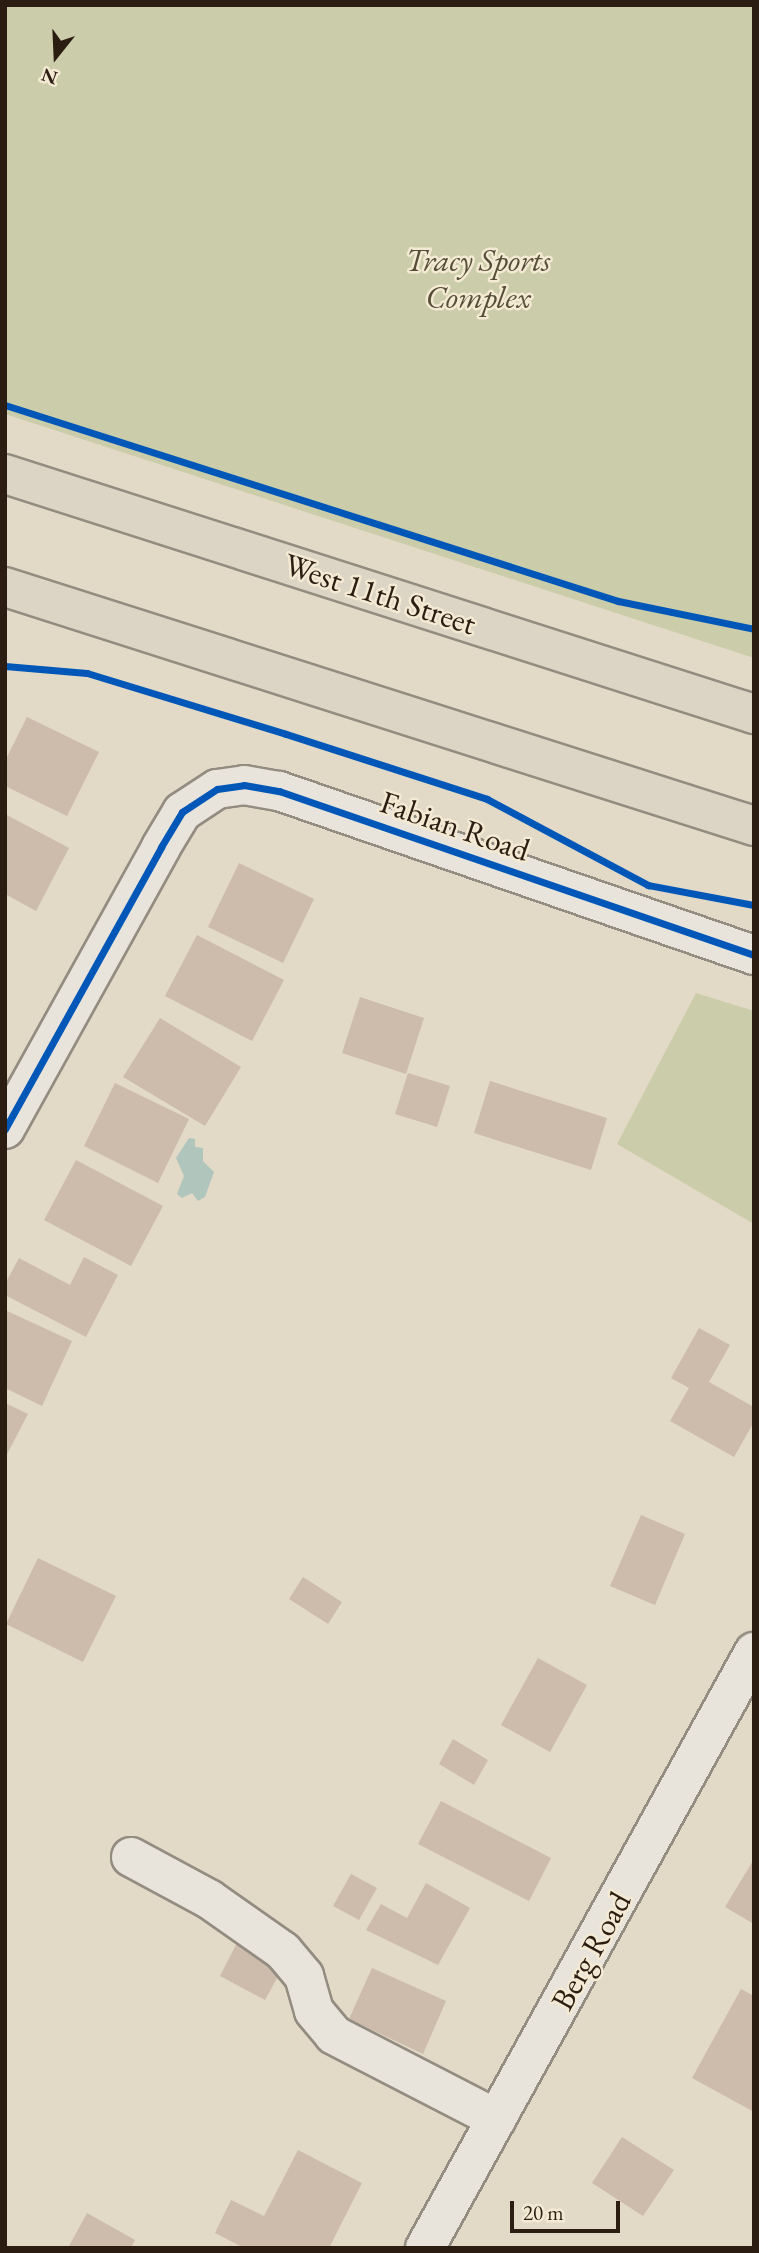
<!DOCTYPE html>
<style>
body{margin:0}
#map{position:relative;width:759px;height:2253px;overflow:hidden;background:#e2dac7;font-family:"EB Garamond",serif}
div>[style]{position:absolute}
.green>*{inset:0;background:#cbcca9}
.water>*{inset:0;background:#b0c5bc}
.building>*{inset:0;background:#cdbbac}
.roads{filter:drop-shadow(2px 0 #938c80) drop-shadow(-2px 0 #938c80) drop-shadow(0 2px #938c80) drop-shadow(0 -2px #938c80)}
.minor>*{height:38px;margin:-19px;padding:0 19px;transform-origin:19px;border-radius:19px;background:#e8e4db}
.major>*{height:38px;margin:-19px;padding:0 19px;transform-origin:19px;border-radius:19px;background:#dcd4c5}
.cycleway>*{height:7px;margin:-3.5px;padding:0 3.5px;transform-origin:3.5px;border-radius:3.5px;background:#0057b8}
span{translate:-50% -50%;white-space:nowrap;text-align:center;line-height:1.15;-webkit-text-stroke:5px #f4ead3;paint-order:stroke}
.park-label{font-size:32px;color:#564e38;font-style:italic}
.street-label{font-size:32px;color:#2b1d12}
.frame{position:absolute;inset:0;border:7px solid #2b1d12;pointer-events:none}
.north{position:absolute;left:21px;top:21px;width:70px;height:70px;-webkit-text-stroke:5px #f4ead3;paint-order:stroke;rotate:198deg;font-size:19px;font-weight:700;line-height:28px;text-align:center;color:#2b1d12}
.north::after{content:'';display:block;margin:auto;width:24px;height:32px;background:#2b1d12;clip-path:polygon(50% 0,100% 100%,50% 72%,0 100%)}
.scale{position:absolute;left:510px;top:2201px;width:110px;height:32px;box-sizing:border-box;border:4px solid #2b1d12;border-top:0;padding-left:9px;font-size:21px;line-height:24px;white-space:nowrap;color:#2b1d12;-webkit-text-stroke:5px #f4ead3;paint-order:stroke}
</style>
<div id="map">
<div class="green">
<div style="clip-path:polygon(5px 5px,754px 5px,754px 658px,5px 414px)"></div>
<div style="clip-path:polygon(696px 993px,754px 1011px,754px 1224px,617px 1144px)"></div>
</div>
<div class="water">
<div style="clip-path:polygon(189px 1138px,195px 1139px,195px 1147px,203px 1148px,203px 1161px,214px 1172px,205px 1197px,198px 1201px,192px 1193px,182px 1198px,177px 1194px,184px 1176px,176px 1158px)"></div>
</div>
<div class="building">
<div style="clip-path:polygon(27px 717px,99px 752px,67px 816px,5px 786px,5px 761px)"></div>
<div style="clip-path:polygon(5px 814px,69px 848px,36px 911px,5px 894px)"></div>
<div style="clip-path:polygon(239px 863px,314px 899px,283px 963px,208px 927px)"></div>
<div style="clip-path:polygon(197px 935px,284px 980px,252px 1041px,165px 996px)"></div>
<div style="clip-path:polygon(360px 997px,424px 1018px,406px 1074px,342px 1053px)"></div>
<div style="clip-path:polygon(160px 1018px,241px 1067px,205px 1126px,123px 1077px)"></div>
<div style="clip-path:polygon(408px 1073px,450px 1086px,437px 1127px,395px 1114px)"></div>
<div style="clip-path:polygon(490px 1081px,607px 1118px,591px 1170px,474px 1133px)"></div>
<div style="clip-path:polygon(115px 1083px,189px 1119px,158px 1183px,84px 1146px)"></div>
<div style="clip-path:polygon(76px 1160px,163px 1206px,131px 1266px,44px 1220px)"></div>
<div style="clip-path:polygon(84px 1257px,118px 1275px,86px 1337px,5px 1295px,5px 1284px,19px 1258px,70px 1285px)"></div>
<div style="clip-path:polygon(5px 1310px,72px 1341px,42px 1406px,5px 1388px)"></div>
<div style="clip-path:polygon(699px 1328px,730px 1345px,709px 1382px,754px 1407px,754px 1422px,734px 1457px,670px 1421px,689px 1388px,671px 1378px)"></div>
<div style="clip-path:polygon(5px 1403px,28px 1414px,5px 1458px)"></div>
<div style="clip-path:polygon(641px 1515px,685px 1534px,655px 1605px,610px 1586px)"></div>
<div style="clip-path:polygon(38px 1558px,116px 1596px,83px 1662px,6px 1624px)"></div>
<div style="clip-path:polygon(303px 1577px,342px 1602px,328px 1624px,289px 1599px)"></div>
<div style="clip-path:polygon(538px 1658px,587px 1685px,550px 1752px,501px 1725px)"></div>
<div style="clip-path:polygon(453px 1739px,488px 1760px,474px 1785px,439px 1764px)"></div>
<div style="clip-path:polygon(441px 1801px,551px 1858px,529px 1901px,418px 1844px)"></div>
<div style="clip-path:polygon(754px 1859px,754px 1924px,725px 1907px)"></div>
<div style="clip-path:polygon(351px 1874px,377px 1888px,359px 1920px,333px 1906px)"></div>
<div style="clip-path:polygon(426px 1883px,470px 1908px,438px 1965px,366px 1930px,381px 1904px,407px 1918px)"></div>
<div style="clip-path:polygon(240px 1937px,286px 1962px,265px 2000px,220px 1976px)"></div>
<div style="clip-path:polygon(372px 1968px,446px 2001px,423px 2054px,349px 2019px)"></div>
<div style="clip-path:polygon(741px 1989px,754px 1996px,754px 2112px,692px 2078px)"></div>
<div style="clip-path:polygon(622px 2137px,674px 2170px,643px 2216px,592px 2183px)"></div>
<div style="clip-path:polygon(298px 2150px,362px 2183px,329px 2248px,244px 2248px,215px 2233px,231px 2200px,264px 2216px)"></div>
<div style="clip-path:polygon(87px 2213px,135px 2240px,131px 2248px,68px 2248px)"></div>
</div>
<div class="roads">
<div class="minor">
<div style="left:5px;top:1129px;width:322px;rotate:-61deg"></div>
<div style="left:161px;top:847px;width:41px;rotate:-59deg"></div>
<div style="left:182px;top:812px;width:42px;rotate:-33.3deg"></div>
<div style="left:217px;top:789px;width:27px;rotate:-8deg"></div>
<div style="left:244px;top:785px;width:36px;rotate:10deg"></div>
<div style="left:279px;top:791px;width:503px;rotate:19.05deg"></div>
<div style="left:131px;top:1857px;width:89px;rotate:28.3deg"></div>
<div style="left:209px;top:1899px;width:90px;rotate:35.1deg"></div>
<div style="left:283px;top:1951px;width:33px;rotate:50deg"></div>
<div style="left:304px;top:1976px;width:36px;rotate:74deg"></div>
<div style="left:314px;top:2011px;width:31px;rotate:50deg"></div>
<div style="left:334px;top:2035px;width:183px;rotate:27.3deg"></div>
<div style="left:425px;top:2248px;width:681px;rotate:-61.1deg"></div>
</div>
<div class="major">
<div style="left:5px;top:474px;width:787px;rotate:17.77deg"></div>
<div style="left:5px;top:587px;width:786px;rotate:17.7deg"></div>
</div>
</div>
<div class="cycleway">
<div style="left:5px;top:405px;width:644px;rotate:17.73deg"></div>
<div style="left:618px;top:601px;width:139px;rotate:11.6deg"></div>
<div style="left:5px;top:666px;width:82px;rotate:4.9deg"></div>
<div style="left:87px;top:673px;width:208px;rotate:17deg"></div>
<div style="left:286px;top:734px;width:211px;rotate:17.9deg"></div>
<div style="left:487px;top:799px;width:183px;rotate:28.1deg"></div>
<div style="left:648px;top:885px;width:108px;rotate:10.7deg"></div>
<div style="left:5px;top:1129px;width:322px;rotate:-61deg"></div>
<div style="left:161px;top:847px;width:41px;rotate:-59deg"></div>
<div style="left:182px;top:812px;width:42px;rotate:-33.3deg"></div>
<div style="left:217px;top:789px;width:27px;rotate:-8deg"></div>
<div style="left:244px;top:785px;width:36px;rotate:10deg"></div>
<div style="left:279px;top:791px;width:503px;rotate:19.05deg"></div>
</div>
<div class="park-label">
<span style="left:478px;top:279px">Tracy Sports<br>Complex</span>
</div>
<div class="street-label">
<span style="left:380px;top:594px;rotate:18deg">West 11th Street</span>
<span style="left:455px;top:826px;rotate:19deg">Fabian Road</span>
<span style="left:591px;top:1951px;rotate:-61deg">Berg Road</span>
</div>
<div class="frame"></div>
<div class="north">N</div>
<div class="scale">20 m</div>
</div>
